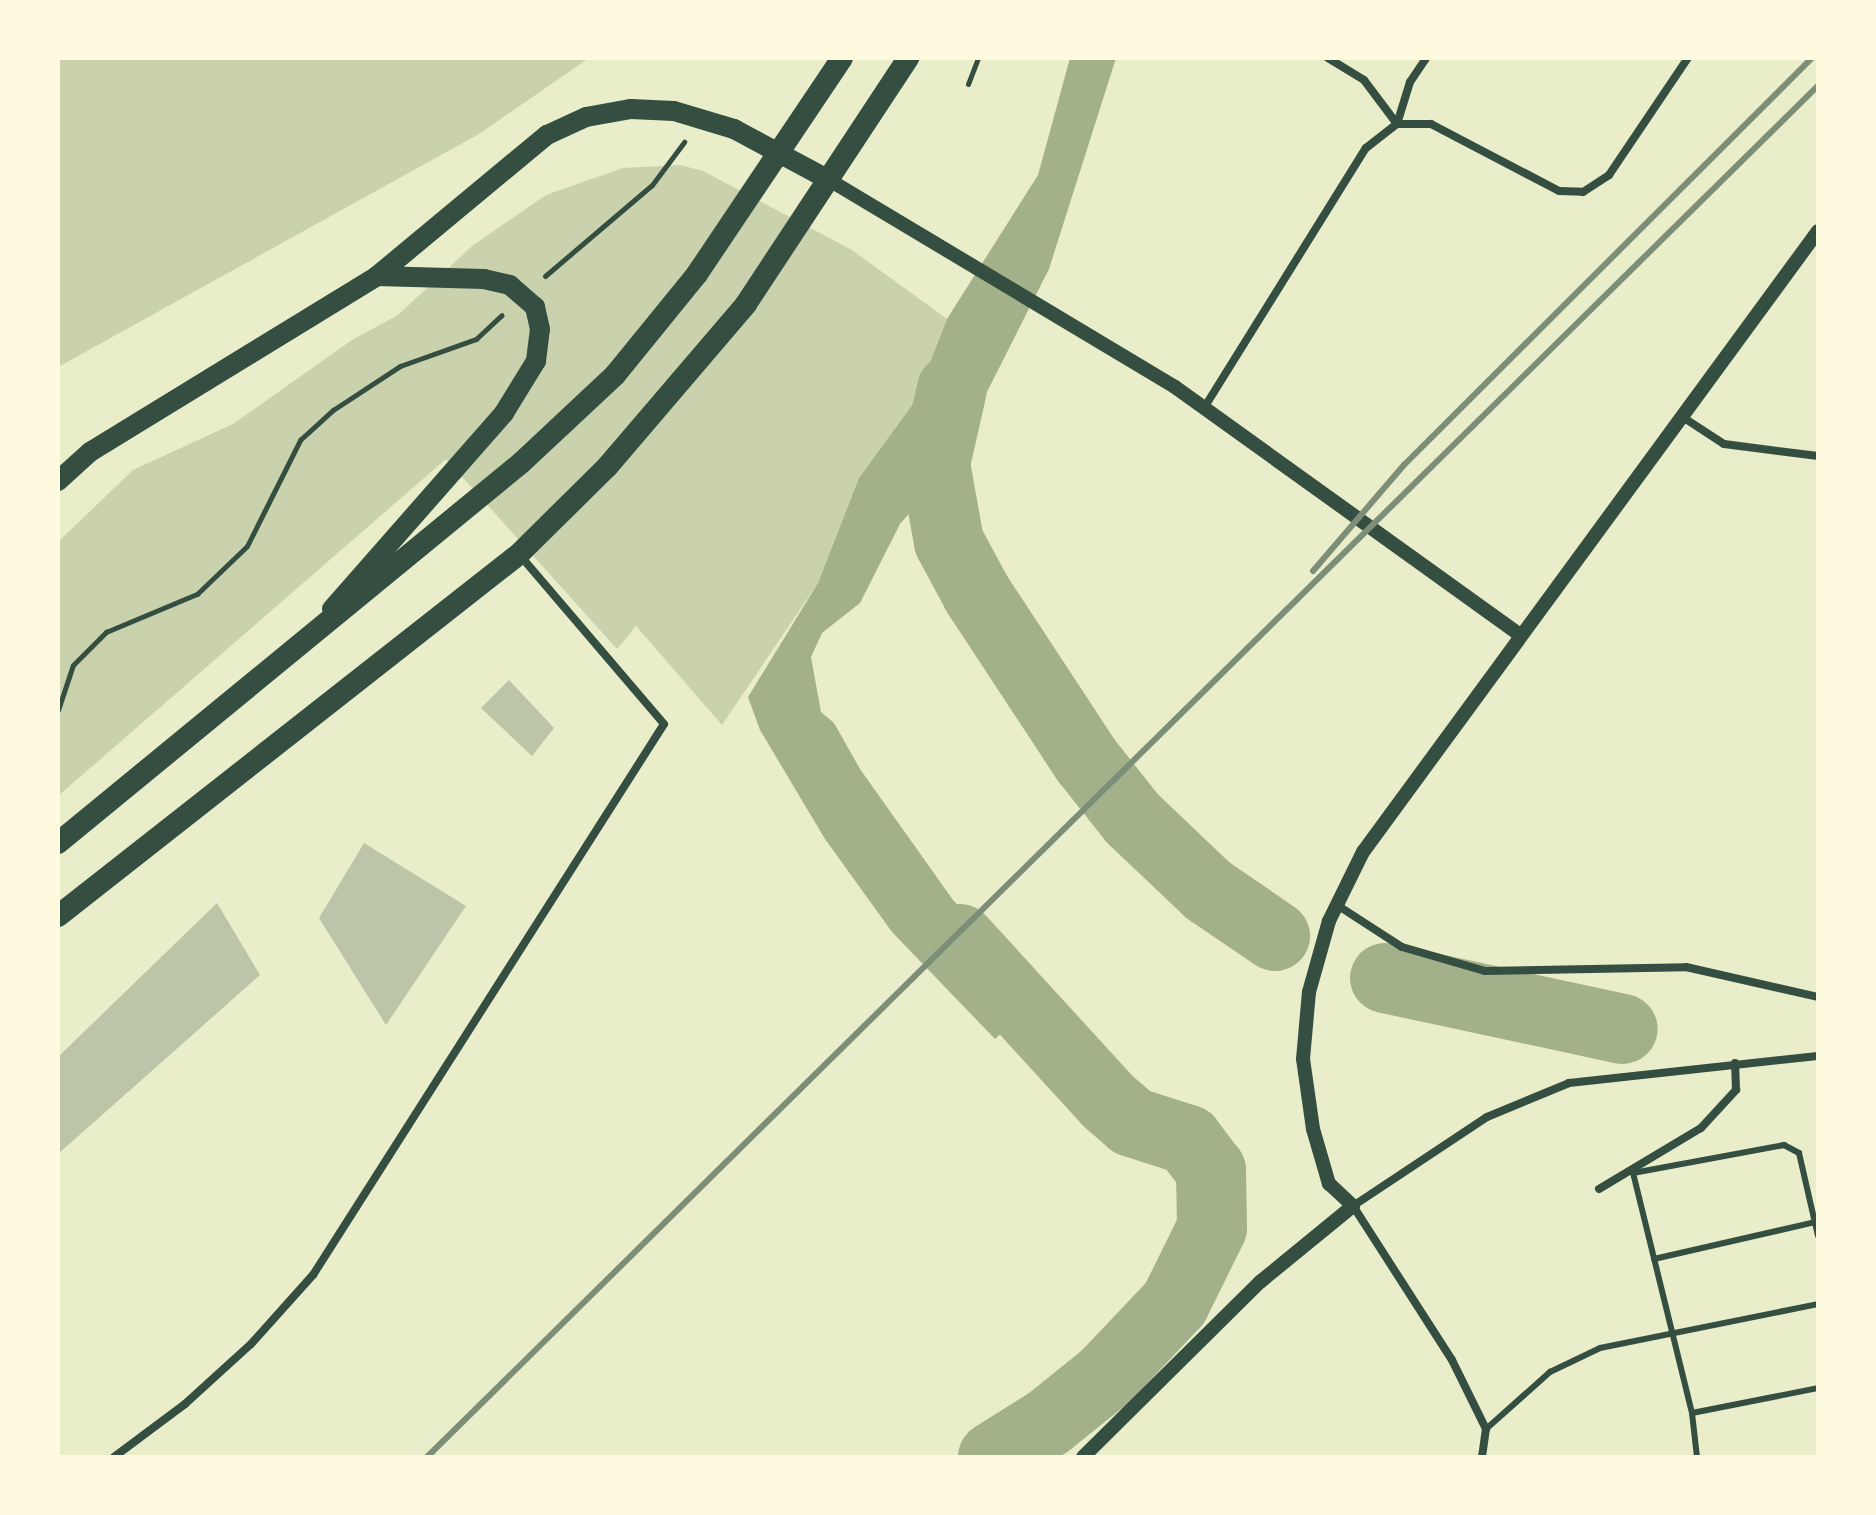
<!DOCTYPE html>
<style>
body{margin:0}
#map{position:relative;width:1876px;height:1515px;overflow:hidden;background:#e9edc9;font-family:"Libre Baskerville",serif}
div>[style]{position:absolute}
.green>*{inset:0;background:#cad2ad}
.water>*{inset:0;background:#a3b18a}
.river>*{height:70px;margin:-35px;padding:0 35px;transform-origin:35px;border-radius:35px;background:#a3b18a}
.building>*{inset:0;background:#bcc5a7}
.path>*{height:5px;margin:-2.5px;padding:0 2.5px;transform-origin:2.5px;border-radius:2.5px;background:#344e41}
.service>*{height:6px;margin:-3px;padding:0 3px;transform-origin:3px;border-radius:3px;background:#344e41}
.minor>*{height:8px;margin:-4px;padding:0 4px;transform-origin:4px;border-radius:4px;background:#344e41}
.tertiary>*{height:14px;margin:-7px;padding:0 7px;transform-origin:7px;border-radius:7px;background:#344e41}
.primary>*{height:20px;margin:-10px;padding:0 10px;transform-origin:10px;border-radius:10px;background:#344e41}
.trunk>*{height:22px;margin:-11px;padding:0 11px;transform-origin:11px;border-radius:11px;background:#344e41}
.rail>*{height:6px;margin:-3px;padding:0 3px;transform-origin:3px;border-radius:3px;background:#7c8e77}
span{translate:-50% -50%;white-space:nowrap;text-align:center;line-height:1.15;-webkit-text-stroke:8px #fefae0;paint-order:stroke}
.frame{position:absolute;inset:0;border:60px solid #fefae0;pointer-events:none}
</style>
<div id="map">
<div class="green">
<div style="clip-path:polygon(58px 58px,585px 58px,586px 60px,479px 134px,58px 367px)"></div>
<div style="clip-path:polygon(680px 165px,703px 171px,852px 250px,947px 319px,915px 401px,859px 478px,818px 583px,722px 725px,636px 626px,617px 649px,446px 459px,58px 796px,58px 542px,133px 470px,233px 424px,352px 340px,398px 315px,472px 246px,546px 195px,623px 168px)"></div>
</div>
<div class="water">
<div style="clip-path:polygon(1070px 58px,1116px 58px,1049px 269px,947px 471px,900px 524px,860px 603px,822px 633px,811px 657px,821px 712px,834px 723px,860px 769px,953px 900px,1039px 998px,995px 1039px,892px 932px,825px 839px,760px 730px,748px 697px,818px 583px,859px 478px,915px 401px,947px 319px,1038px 175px)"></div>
</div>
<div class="river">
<div style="left:952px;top:389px;width:77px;rotate:102.8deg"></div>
<div style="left:935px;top:464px;width:79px;rotate:79.8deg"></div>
<div style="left:949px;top:542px;width:59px;rotate:61.7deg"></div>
<div style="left:977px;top:594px;width:199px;rotate:56.7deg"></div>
<div style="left:1086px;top:760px;width:75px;rotate:51.5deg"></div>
<div style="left:1133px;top:819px;width:105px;rotate:43.5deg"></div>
<div style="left:1209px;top:891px;width:80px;rotate:34.3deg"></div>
<div style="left:960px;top:939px;width:219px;rotate:47.6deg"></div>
<div style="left:1108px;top:1101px;width:32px;rotate:41deg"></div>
<div style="left:1132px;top:1122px;width:59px;rotate:17.8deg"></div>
<div style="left:1188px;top:1140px;width:38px;rotate:53deg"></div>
<div style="left:1211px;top:1170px;width:58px;rotate:89deg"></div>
<div style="left:1212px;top:1228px;width:84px;rotate:116.3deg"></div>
<div style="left:1175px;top:1303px;width:100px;rotate:133.4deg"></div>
<div style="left:1106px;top:1376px;width:73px;rotate:141.1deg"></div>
<div style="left:1049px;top:1422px;width:66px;rotate:148deg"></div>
<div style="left:1385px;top:978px;width:243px;rotate:12.1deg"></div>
</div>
<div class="building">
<div style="clip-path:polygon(509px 680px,554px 728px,532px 756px,481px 708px)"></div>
<div style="clip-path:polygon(364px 843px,466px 906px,386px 1025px,319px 918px)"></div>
<div style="clip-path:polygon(217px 903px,260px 975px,58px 1154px,58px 1057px)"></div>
</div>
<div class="path">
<div style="left:968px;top:84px;width:28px;rotate:-69deg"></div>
<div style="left:545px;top:276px;width:140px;rotate:-40.4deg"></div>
<div style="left:652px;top:185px;width:54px;rotate:-53.3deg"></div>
<div style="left:58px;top:710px;width:47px;rotate:-71.6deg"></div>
<div style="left:73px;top:665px;width:47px;rotate:-45deg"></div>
<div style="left:106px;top:632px;width:99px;rotate:-22.7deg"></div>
<div style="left:197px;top:594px;width:69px;rotate:-43.8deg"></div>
<div style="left:247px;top:546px;width:119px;rotate:-63.4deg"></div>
<div style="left:300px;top:440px;width:45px;rotate:-42.3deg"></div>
<div style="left:333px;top:410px;width:80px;rotate:-33.3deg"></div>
<div style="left:400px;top:366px;width:81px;rotate:-19.6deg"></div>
<div style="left:476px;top:339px;width:35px;rotate:-43deg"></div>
</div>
<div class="service">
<div style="left:1654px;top:1259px;width:165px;rotate:-12.9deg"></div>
<div style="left:1692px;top:1413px;width:128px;rotate:-11.2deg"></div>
<div style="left:1486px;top:1429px;width:86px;rotate:-41.7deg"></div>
<div style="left:1550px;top:1372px;width:55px;rotate:-25.6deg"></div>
<div style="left:1600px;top:1348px;width:222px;rotate:-11.4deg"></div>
<div style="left:1697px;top:1457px;width:44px;rotate:-96.5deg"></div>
<div style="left:1692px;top:1413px;width:247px;rotate:-103.8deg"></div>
<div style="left:1633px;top:1173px;width:154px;rotate:-10.5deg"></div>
<div style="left:1784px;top:1145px;width:17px;rotate:28deg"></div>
<div style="left:1799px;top:1153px;width:85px;rotate:77.1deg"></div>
</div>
<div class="minor">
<div style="left:1328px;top:58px;width:42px;rotate:31.4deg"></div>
<div style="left:1364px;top:80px;width:55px;rotate:53.1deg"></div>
<div style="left:1397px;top:124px;width:44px;rotate:-72.8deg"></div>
<div style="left:1410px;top:82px;width:29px;rotate:-56deg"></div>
<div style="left:1204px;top:408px;width:306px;rotate:-58.1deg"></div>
<div style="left:1366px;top:148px;width:39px;rotate:-38deg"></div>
<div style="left:1397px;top:124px;width:34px"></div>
<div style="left:1431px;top:124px;width:144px;rotate:27.6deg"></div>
<div style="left:1559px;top:191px;width:24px;rotate:2deg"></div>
<div style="left:1583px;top:192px;width:31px;rotate:-33deg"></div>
<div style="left:1609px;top:175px;width:141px;rotate:-56deg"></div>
<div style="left:1681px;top:416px;width:51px;rotate:33.1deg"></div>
<div style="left:1724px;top:444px;width:95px;rotate:7.3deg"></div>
<div style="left:1337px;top:905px;width:77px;rotate:32.9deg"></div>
<div style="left:1402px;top:947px;width:86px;rotate:16.1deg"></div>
<div style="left:1485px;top:971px;width:201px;rotate:-1.1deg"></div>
<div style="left:1686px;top:967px;width:135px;rotate:12.8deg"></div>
<div style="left:1599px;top:1189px;width:119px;rotate:-30.9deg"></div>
<div style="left:1701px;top:1128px;width:52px;rotate:-47.4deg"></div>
<div style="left:1736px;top:1090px;width:27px;rotate:-92deg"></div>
<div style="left:114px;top:1457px;width:89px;rotate:-36.7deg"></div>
<div style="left:185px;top:1404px;width:89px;rotate:-42.3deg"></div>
<div style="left:251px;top:1344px;width:93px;rotate:-48.1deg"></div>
<div style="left:313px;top:1275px;width:653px;rotate:-57.5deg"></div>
<div style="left:664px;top:724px;width:223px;rotate:-130.5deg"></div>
<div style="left:1482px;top:1457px;width:28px;rotate:-82deg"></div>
<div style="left:1486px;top:1429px;width:77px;rotate:-116.2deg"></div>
<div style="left:1452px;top:1360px;width:183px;rotate:-122.7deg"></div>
<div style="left:1353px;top:1206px;width:161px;rotate:-33.6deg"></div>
<div style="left:1487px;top:1117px;width:89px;rotate:-22.5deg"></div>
<div style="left:1569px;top:1083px;width:250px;rotate:-6.2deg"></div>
</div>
<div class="tertiary">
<div style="left:831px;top:181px;width:401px;rotate:30.9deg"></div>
<div style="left:1175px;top:387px;width:425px;rotate:35.7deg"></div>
<div style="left:1083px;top:1457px;width:249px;rotate:-44.7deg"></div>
<div style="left:1260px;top:1282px;width:120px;rotate:-39.3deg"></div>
<div style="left:1353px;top:1206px;width:33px;rotate:-137deg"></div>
<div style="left:1329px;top:1184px;width:57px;rotate:-106.2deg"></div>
<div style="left:1313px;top:1129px;width:71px;rotate:-98.1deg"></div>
<div style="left:1303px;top:1059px;width:67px;rotate:-84.9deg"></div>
<div style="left:1309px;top:992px;width:74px;rotate:-74.3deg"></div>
<div style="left:1329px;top:921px;width:77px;rotate:-63.8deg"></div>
<div style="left:1363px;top:852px;width:770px;rotate:-53.77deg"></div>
</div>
<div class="primary">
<div style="left:58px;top:481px;width:43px;rotate:-42.2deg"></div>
<div style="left:90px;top:452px;width:337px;rotate:-31.5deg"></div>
<div style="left:377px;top:276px;width:221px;rotate:-39.7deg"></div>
<div style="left:547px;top:135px;width:43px;rotate:-24.8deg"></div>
<div style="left:586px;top:117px;width:46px;rotate:-10.1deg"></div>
<div style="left:631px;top:109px;width:43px;rotate:2.7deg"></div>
<div style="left:674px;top:111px;width:63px;rotate:16.7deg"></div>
<div style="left:734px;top:129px;width:110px;rotate:28.2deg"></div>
<div style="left:332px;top:609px;width:261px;rotate:-48.7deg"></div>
<div style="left:504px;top:413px;width:61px;rotate:-58.4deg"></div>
<div style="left:536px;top:361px;width:32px;rotate:-83deg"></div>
<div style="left:540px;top:329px;width:23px;rotate:-103deg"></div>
<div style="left:535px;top:307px;width:33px;rotate:-139deg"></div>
<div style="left:510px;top:285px;width:27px;rotate:-167deg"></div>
<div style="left:484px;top:279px;width:107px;rotate:-178.4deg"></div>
</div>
<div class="trunk">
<div style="left:58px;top:843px;width:599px;rotate:-39.38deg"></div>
<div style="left:521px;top:463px;width:129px;rotate:-43.1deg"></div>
<div style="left:615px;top:375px;width:130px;rotate:-50.9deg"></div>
<div style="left:697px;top:274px;width:260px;rotate:-56.1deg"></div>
<div style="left:58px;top:916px;width:586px;rotate:-38.14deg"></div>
<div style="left:519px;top:554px;width:124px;rotate:-44.7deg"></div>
<div style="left:607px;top:467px;width:214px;rotate:-49.5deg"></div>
<div style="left:746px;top:304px;width:295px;rotate:-56.6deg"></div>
</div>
<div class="rail">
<div style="left:1313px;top:571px;width:140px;rotate:-49.4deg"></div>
<div style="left:1404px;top:465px;width:576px;rotate:-44.93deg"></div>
<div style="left:427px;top:1457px;width:1953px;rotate:-44.59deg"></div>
</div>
<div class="frame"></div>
</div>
